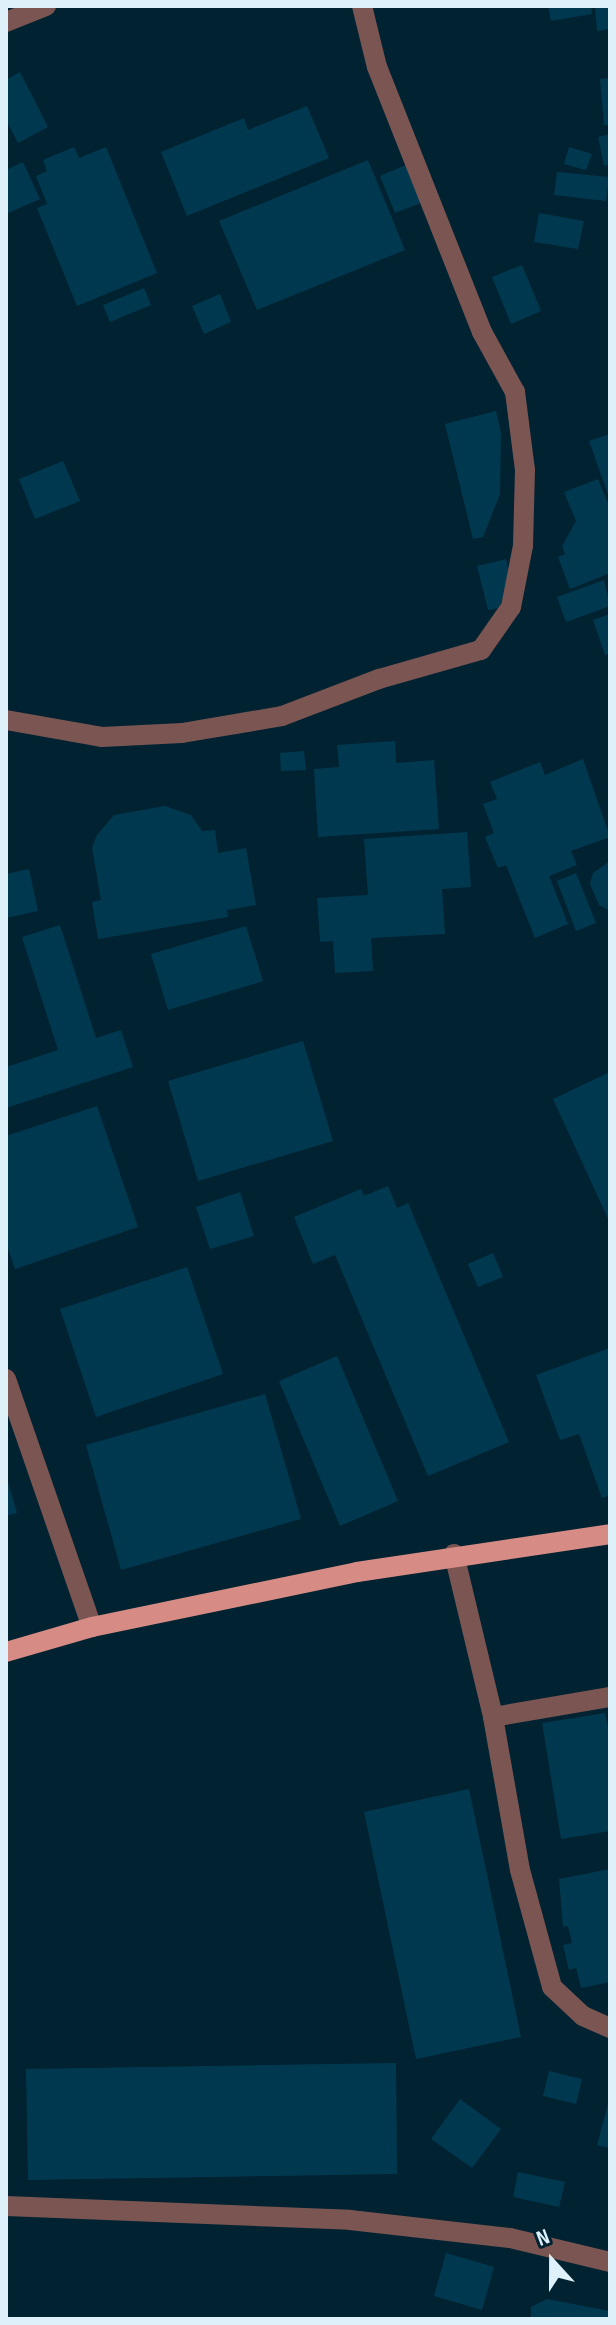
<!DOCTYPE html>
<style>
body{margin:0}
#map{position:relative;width:616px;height:2325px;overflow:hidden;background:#012231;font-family:"Sofia Sans Condensed",sans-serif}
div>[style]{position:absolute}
.building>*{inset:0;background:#00394f}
.street>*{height:20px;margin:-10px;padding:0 10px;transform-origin:10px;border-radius:10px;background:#7a5552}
.primary>*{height:20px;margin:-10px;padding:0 10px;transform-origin:10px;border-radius:10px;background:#d68b84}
span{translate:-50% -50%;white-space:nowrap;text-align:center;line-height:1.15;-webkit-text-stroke:6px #012231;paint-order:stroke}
.frame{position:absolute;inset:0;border:8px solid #def0fa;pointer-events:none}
.north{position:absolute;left:512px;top:2221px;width:80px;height:80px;-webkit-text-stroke:6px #012231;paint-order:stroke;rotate:339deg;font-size:22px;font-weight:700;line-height:32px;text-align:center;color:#def0fa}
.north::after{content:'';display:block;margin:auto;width:28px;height:36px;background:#def0fa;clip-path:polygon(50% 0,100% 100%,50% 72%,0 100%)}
</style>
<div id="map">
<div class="building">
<div style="clip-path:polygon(548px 6px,591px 6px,592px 14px,551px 21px)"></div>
<div style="clip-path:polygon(595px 6px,610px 6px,610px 29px,597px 31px)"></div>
<div style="clip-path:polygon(20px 72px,48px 127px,18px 143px,6px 120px,6px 80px)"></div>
<div style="clip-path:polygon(610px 78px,610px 125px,604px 125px,600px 79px)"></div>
<div style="clip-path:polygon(307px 106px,329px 158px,187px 216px,161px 152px,244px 118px,248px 130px)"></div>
<div style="clip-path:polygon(610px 134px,610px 164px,604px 166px,598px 137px)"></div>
<div style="clip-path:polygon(74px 147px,79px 158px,106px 147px,157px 273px,77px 306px,37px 208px,47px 204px,36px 176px,47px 171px,43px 160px)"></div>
<div style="clip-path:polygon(569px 147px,592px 154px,586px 170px,564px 164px)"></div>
<div style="clip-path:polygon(368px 160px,405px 250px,257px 310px,219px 221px)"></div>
<div style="clip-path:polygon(23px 162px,40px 199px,6px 214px,6px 170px)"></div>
<div style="clip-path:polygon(406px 165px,421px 203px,395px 213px,380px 176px)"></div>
<div style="clip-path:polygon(557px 172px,609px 177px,606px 201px,554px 195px)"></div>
<div style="clip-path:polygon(539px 213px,584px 221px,578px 249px,534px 242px)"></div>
<div style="clip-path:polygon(522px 265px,541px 311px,511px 324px,492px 277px)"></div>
<div style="clip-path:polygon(144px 288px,151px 305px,110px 322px,103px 305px)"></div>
<div style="clip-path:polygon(220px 294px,231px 322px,204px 334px,192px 306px)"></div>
<div style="clip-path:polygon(496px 411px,501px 433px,500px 494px,483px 537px,473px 539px,445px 424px)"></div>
<div style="clip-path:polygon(610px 434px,610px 500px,589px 441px)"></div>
<div style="clip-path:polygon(63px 461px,80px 501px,35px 519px,19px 479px)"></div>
<div style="clip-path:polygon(598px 479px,610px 508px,610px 573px,570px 589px,558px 557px,565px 554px,562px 546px,576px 521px,564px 492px)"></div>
<div style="clip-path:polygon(506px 559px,511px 583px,498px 608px,488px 610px,477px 566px)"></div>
<div style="clip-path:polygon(604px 580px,610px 606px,566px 622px,557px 597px)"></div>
<div style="clip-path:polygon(610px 614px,610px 654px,605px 655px,593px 620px)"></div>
<div style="clip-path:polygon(395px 741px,396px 763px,434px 760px,439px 829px,318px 837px,314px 769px,339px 767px,337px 745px)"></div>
<div style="clip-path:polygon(304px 751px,306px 770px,281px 771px,280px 753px)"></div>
<div style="clip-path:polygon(583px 759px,610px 837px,571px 851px,577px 865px,549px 876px,568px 924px,535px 938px,506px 865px,498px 868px,485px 837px,494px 833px,483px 804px,497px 799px,490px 782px,540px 762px,545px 775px)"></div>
<div style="clip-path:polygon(165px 806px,191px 815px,202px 831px,215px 830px,218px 853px,246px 848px,256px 905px,227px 910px,228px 917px,98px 939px,92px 902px,101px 900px,92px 848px,97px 835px,114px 815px)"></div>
<div style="clip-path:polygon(467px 832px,471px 887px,442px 889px,445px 934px,371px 938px,373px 971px,335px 973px,333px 941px,320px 942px,317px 898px,368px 895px,364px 839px)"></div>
<div style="clip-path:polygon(610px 861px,610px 911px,599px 905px,590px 884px,593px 873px)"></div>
<div style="clip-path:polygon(29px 869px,38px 911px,6px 918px,6px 874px)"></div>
<div style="clip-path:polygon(576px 873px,596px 923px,576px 931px,557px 881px)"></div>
<div style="clip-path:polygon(60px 925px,96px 1038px,121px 1030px,133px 1067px,6px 1108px,6px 1067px,58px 1050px,22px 937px)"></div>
<div style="clip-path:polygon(246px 926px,263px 981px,168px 1010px,151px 954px)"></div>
<div style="clip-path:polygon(303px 1041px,333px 1141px,198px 1181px,168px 1081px)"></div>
<div style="clip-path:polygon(610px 1072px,610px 1223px,553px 1099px)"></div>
<div style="clip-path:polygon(97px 1106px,138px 1227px,15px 1269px,6px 1243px,6px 1136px)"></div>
<div style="clip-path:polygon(388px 1186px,397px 1208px,408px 1203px,509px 1442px,428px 1476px,335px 1255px,313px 1264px,294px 1217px,361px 1189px,364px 1196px)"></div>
<div style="clip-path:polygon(240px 1192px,254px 1236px,210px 1249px,196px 1207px)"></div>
<div style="clip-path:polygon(493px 1253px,503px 1277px,478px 1287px,468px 1264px)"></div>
<div style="clip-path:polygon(187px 1267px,223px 1374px,96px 1417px,60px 1309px)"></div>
<div style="clip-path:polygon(610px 1348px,610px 1495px,602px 1498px,579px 1434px,560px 1440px,536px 1375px)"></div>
<div style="clip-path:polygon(337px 1356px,398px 1501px,340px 1526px,279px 1381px)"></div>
<div style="clip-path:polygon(265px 1394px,301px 1519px,121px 1570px,86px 1445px)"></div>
<div style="clip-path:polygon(6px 1476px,17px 1513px,6px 1516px)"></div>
<div style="clip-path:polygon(605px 1713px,610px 1737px,610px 1831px,561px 1839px,542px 1723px)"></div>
<div style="clip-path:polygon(469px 1789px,521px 2037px,416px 2059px,364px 1812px)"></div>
<div style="clip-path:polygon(610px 1869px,610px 1982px,581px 1988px,576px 1968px,569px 1970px,563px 1945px,572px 1943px,568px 1926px,563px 1927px,559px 1879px)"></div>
<div style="clip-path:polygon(396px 2063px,397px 2174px,28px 2180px,26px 2069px)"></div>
<div style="clip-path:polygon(549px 2071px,582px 2079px,576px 2104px,543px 2096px)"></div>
<div style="clip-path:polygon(460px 2099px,501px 2129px,472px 2168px,431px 2139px)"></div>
<div style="clip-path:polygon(609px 2100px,610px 2100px,610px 2148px,597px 2145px)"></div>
<div style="clip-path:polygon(518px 2172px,565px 2182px,559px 2207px,513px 2197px)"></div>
<div style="clip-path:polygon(446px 2253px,494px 2267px,482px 2310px,434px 2296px)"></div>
<div style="clip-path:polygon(547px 2299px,610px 2311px,610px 2319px,531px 2319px,531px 2307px)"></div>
</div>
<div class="street">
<div style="left:6px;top:22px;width:43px;rotate:-21.8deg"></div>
<div style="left:6px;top:720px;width:97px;rotate:10deg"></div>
<div style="left:102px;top:737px;width:80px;rotate:-2.9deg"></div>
<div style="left:182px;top:733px;width:101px;rotate:-9.6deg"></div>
<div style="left:282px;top:716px;width:104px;rotate:-20.9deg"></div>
<div style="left:379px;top:679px;width:106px;rotate:-15.9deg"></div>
<div style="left:481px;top:650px;width:52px;rotate:-55.1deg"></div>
<div style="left:511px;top:607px;width:62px;rotate:-78.9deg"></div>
<div style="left:523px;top:546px;width:76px;rotate:-88.5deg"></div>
<div style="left:525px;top:470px;width:79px;rotate:-97.3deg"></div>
<div style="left:515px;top:392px;width:68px;rotate:-118.8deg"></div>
<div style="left:482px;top:332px;width:285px;rotate:-111.6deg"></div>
<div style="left:377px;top:67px;width:63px;rotate:-103.8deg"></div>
<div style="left:6px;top:1379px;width:262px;rotate:70.9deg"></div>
<div style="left:454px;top:1554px;width:168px;rotate:76.5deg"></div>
<div style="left:493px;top:1717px;width:155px;rotate:80deg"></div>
<div style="left:520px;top:1870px;width:121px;rotate:74.7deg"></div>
<div style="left:552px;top:1987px;width:42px;rotate:43.1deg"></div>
<div style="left:583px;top:2016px;width:30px;rotate:24deg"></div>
<div style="left:493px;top:1717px;width:119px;rotate:-9.7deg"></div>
<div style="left:6px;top:2206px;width:344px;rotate:2.3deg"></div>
<div style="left:350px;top:2220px;width:161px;rotate:6.4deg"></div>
<div style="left:510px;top:2238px;width:103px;rotate:13.5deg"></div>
</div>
<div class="primary">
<div style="left:6px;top:1652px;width:90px;rotate:-16.2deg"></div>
<div style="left:92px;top:1627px;width:271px;rotate:-11.7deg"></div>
<div style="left:357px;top:1572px;width:256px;rotate:-8.5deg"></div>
</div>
<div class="frame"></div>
<div class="north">N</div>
</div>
